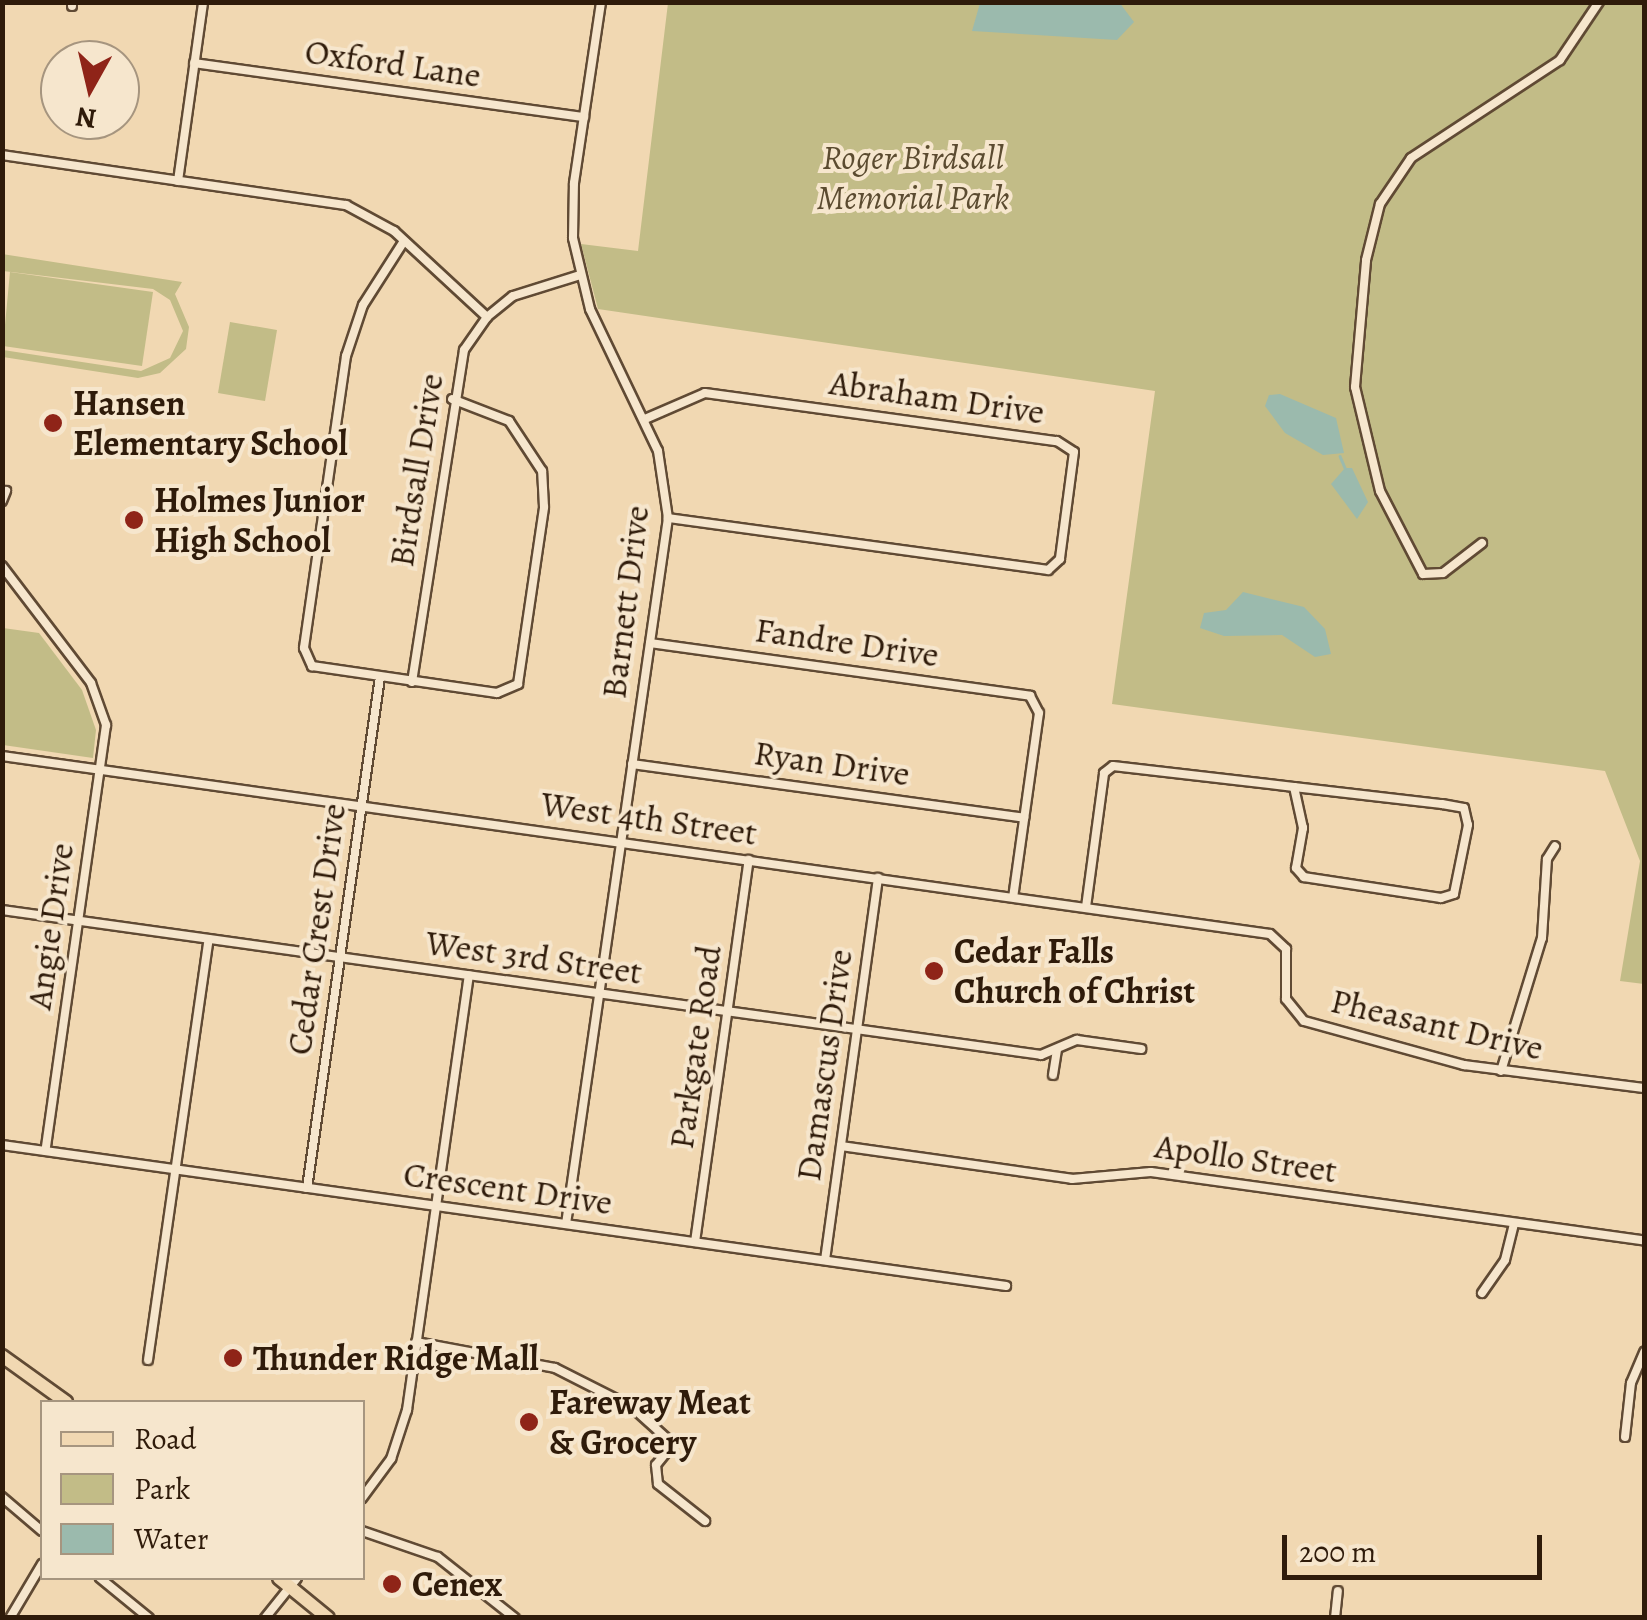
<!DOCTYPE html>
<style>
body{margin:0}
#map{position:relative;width:1647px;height:1620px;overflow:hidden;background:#f1d8b2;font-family:Alegreya,serif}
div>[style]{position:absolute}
.green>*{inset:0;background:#c2bc87}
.water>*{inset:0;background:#9bbaad}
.stream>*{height:2.5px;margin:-1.25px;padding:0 1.25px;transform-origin:1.25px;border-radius:1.25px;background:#9bbaad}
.roads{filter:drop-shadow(2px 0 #604a34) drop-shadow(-2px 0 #604a34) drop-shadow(0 2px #604a34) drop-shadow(0 -2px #604a34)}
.minor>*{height:8px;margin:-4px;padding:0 4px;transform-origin:4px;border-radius:4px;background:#f6e6cd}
.primary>*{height:12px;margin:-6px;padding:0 6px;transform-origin:6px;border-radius:6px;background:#f1d8b2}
.dots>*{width:28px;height:28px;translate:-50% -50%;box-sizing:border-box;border:5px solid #f6e6cd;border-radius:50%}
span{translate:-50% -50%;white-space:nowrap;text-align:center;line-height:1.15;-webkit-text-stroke:8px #f6e6cd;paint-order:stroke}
.street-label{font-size:35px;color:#2f1b0a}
.park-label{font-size:35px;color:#5b4b30;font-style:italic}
.poi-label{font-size:35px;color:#2f1b0a;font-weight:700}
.left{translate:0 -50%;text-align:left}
.frame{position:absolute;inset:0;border:5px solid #2f1b0a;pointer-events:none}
.legend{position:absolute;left:40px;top:1400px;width:325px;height:180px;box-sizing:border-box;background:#f6e6cd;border:2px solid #a6957f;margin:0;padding:12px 18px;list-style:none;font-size:30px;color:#2f1b0a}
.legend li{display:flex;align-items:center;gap:20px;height:50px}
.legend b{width:50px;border:2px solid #a6957f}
.north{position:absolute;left:40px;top:40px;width:100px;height:100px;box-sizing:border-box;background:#f6e6cd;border:2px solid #a6957f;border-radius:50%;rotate:188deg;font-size:28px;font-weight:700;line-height:40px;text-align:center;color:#2f1b0a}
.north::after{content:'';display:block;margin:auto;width:35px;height:45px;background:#8f2418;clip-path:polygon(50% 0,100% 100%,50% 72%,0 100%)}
.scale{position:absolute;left:1282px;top:1535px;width:260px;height:45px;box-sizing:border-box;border:5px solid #2f1b0a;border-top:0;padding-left:12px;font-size:30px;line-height:35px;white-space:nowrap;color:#2f1b0a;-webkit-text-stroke:8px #f6e6cd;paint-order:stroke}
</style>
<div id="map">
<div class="green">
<div style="clip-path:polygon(668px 3px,1644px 3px,1644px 984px,1620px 981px,1640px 861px,1605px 771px,1112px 704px,1155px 391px,598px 309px,581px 244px,638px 251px)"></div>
<div style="clip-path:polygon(2px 254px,182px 282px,175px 294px,189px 327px,186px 349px,160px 373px,138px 378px,3px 357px,3px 350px,141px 371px,170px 358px,183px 331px,170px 300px,153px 289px,3px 271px)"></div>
<div style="clip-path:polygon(10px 272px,153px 292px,142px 366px,3px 346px)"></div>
<div style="clip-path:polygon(230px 322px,277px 330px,265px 401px,218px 393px)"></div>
<div style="clip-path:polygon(3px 628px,39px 633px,82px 690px,96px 730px,93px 758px,3px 745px)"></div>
</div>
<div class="water">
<div style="clip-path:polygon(1119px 2px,1134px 22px,1117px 40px,972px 31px,980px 3px)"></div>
<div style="clip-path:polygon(1280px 394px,1336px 418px,1344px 453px,1323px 455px,1285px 433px,1265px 406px,1269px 395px)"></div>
<div style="clip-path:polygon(1345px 468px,1352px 468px,1368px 502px,1357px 519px,1331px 484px)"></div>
<div style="clip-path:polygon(1243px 592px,1304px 607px,1325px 629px,1331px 654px,1315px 657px,1282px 635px,1224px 636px,1200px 628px,1204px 613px,1226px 610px)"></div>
</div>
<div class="stream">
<div style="left:1340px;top:456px;width:13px;rotate:67deg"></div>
</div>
<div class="roads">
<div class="minor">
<div style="left:72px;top:6px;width:4px;rotate:-90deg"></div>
<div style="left:194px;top:63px;width:394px;rotate:7.9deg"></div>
<div style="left:2px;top:155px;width:348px;rotate:8.3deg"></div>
<div style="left:346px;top:205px;width:55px;rotate:28.4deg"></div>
<div style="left:394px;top:231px;width:127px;rotate:42.8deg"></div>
<div style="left:178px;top:181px;width:181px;rotate:-82deg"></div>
<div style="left:404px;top:241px;width:76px;rotate:122.6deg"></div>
<div style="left:363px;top:305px;width:54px;rotate:108.4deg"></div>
<div style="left:346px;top:356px;width:295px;rotate:98.2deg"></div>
<div style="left:304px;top:648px;width:20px;rotate:66deg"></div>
<div style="left:312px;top:666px;width:187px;rotate:8.3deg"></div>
<div style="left:497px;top:693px;width:23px;rotate:-23deg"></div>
<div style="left:518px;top:684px;width:179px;rotate:-81.6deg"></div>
<div style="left:544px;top:507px;width:36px;rotate:-93deg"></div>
<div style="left:542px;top:471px;width:60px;rotate:-123.4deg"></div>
<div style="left:509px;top:421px;width:61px;rotate:-158.9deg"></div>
<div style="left:645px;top:419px;width:65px;rotate:-23.4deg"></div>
<div style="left:705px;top:393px;width:355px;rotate:7.8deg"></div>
<div style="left:1057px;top:441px;width:20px;rotate:33deg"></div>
<div style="left:1074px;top:452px;width:108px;rotate:97.5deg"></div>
<div style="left:1060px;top:559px;width:16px;rotate:137deg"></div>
<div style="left:1048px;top:570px;width:384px;rotate:-172.2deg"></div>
<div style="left:2px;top:501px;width:11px;rotate:-68deg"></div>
<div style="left:1482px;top:543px;width:49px;rotate:142.4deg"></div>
<div style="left:1443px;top:573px;width:20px;rotate:177deg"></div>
<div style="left:1423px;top:574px;width:93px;rotate:-117.4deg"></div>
<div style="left:1380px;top:491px;width:107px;rotate:-103.5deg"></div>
<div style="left:1355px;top:387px;width:127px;rotate:-85deg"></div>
<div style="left:1366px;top:260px;width:58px;rotate:-76deg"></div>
<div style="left:1380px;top:204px;width:55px;rotate:-56deg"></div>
<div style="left:1411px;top:158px;width:178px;rotate:-33.3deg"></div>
<div style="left:1560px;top:60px;width:70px;rotate:-56.1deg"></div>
<div style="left:2px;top:566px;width:147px;rotate:52.7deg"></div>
<div style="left:91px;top:683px;width:45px;rotate:70.3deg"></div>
<div style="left:106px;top:725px;width:430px;rotate:98.1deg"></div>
<div style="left:650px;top:643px;width:384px;rotate:7.9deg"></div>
<div style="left:1030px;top:696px;width:19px;rotate:62deg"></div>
<div style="left:1039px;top:713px;width:186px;rotate:98deg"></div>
<div style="left:412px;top:682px;width:336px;rotate:-81.1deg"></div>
<div style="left:464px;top:350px;width:40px;rotate:-55.1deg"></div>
<div style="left:487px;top:317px;width:33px;rotate:-39deg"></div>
<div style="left:513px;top:296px;width:70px;rotate:-17.4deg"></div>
<div style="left:2px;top:756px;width:1280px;rotate:7.99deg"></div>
<div style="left:1270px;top:934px;width:22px;rotate:43deg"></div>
<div style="left:1286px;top:949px;width:50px;rotate:90deg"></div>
<div style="left:1286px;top:999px;width:28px;rotate:51deg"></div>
<div style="left:1304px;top:1021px;width:166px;rotate:15.4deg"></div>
<div style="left:1464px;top:1065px;width:181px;rotate:7.3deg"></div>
<div style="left:632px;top:764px;width:396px;rotate:7.8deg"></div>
<div style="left:1086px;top:907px;width:135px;rotate:-82.3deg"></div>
<div style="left:1104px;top:773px;width:11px;rotate:-38deg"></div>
<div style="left:1113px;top:766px;width:182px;rotate:6.6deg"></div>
<div style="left:1294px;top:787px;width:149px;rotate:6.6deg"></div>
<div style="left:1442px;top:804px;width:22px;rotate:10deg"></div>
<div style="left:1464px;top:808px;width:17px;rotate:77deg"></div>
<div style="left:1468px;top:825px;width:70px;rotate:101.5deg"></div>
<div style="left:1454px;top:894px;width:14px;rotate:163deg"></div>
<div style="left:1441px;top:898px;width:139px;rotate:-171.3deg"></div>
<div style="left:1304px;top:877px;width:12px;rotate:-132deg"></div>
<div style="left:1296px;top:868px;width:41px;rotate:-80.1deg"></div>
<div style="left:1303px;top:828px;width:42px;rotate:-102.4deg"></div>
<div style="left:2px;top:910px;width:1049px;rotate:7.94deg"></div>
<div style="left:1041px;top:1055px;width:39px;rotate:-23deg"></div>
<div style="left:1077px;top:1040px;width:65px;rotate:8deg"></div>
<div style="left:1501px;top:1071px;width:139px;rotate:-72.9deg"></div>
<div style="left:1542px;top:938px;width:79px;rotate:-86.4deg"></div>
<div style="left:1547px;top:859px;width:15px;rotate:-58deg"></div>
<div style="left:1053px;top:1075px;width:26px;rotate:-81deg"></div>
<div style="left:2px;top:1145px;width:1014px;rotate:7.99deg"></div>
<div style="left:841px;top:1146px;width:233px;rotate:8.1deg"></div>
<div style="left:1072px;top:1179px;width:79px;rotate:-5.1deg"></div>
<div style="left:1151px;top:1172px;width:498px;rotate:7.9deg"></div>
<div style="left:307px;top:1188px;width:516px;rotate:-81.87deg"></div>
<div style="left:566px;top:1224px;width:713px;rotate:-81.78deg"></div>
<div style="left:668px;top:518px;width:68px;rotate:-98.5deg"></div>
<div style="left:658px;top:451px;width:157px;rotate:-115.6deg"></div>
<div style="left:590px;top:309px;width:73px;rotate:-103.5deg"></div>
<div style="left:573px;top:238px;width:55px;rotate:-89deg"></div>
<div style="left:574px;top:183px;width:183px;rotate:-81.5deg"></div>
<div style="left:695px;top:1242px;width:386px;rotate:-82deg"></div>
<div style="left:825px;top:1260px;width:386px;rotate:-82.1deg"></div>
<div style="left:1482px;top:1293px;width:40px;rotate:-55.1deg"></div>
<div style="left:1505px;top:1260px;width:38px;rotate:-76deg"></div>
<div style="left:416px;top:1342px;width:141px;rotate:10.6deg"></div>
<div style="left:555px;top:1368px;width:86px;rotate:26.9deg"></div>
<div style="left:632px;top:1407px;width:55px;rotate:42.1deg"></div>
<div style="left:673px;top:1444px;width:27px;rotate:129deg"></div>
<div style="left:656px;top:1465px;width:19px;rotate:84deg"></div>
<div style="left:658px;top:1484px;width:60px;rotate:38.2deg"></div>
<div style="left:148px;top:1360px;width:425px;rotate:-81.8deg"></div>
<div style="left:1625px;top:1437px;width:54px;rotate:-83.7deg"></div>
<div style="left:1631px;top:1383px;width:34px;rotate:-67deg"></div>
<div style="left:2px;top:1497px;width:52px;rotate:40.4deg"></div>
<div style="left:362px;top:1498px;width:49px;rotate:-53.4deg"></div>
<div style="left:391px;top:1459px;width:52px;rotate:-71.9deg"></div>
<div style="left:407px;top:1410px;width:439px;rotate:-81.9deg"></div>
<div style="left:362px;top:1531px;width:80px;rotate:18.9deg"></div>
<div style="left:438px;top:1557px;width:98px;rotate:38.4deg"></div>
<div style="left:100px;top:1578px;width:63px;rotate:39.2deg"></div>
<div style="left:10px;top:1618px;width:63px;rotate:-59.3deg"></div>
<div style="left:265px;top:1618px;width:51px;rotate:-51.3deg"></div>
<div style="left:1335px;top:1618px;width:27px;rotate:-84deg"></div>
</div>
<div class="primary">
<div style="left:2px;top:1356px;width:79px;rotate:35.7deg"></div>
<div style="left:279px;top:1578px;width:63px;rotate:39.2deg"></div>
</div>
</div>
<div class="dots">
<div style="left:53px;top:423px;background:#8f2418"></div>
<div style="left:134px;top:520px;background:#8f2418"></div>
<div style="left:934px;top:971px;background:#8f2418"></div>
<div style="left:233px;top:1358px;background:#8f2418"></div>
<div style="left:529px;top:1422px;background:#8f2418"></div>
<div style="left:392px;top:1584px;background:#8f2418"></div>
</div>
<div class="street-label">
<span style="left:393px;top:63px;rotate:8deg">Oxford Lane</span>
<span style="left:937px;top:397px;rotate:8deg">Abraham Drive</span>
<span style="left:416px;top:470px;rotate:-81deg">Birdsall Drive</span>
<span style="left:625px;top:602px;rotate:-83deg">Barnett Drive</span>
<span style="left:847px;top:642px;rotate:8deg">Fandre Drive</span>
<span style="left:832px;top:763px;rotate:8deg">Ryan Drive</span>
<span style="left:649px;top:818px;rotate:8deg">West 4th Street</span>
<span style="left:50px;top:926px;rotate:-82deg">Angie Drive</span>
<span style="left:316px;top:929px;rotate:-82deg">Cedar Crest Drive</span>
<span style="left:534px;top:957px;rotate:8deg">West 3rd Street</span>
<span style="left:1437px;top:1024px;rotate:13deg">Pheasant Drive</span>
<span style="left:695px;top:1047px;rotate:-82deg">Parkgate Road</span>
<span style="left:824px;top:1065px;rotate:-82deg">Damascus Drive</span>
<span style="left:1246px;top:1158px;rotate:8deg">Apollo Street</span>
<span style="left:508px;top:1188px;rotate:8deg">Crescent Drive</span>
</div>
<div class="park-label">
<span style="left:913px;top:177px">Roger Birdsall<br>Memorial Park</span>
</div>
<div class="poi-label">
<span class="left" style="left:73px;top:423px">Hansen<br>Elementary School</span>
<span class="left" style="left:154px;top:520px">Holmes Junior<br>High School</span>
<span class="left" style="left:954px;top:971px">Cedar Falls<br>Church of Christ</span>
<span class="left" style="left:253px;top:1358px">Thunder Ridge Mall</span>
<span class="left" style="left:549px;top:1422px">Fareway Meat<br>&amp; Grocery</span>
<span class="left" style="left:412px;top:1584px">Cenex</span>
</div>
<div class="frame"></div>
<ul class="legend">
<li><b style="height:12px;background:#f1d8b2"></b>Road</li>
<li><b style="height:28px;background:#c2bc87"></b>Park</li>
<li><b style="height:28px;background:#9bbaad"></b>Water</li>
</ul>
<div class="north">N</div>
<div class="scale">200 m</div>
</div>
